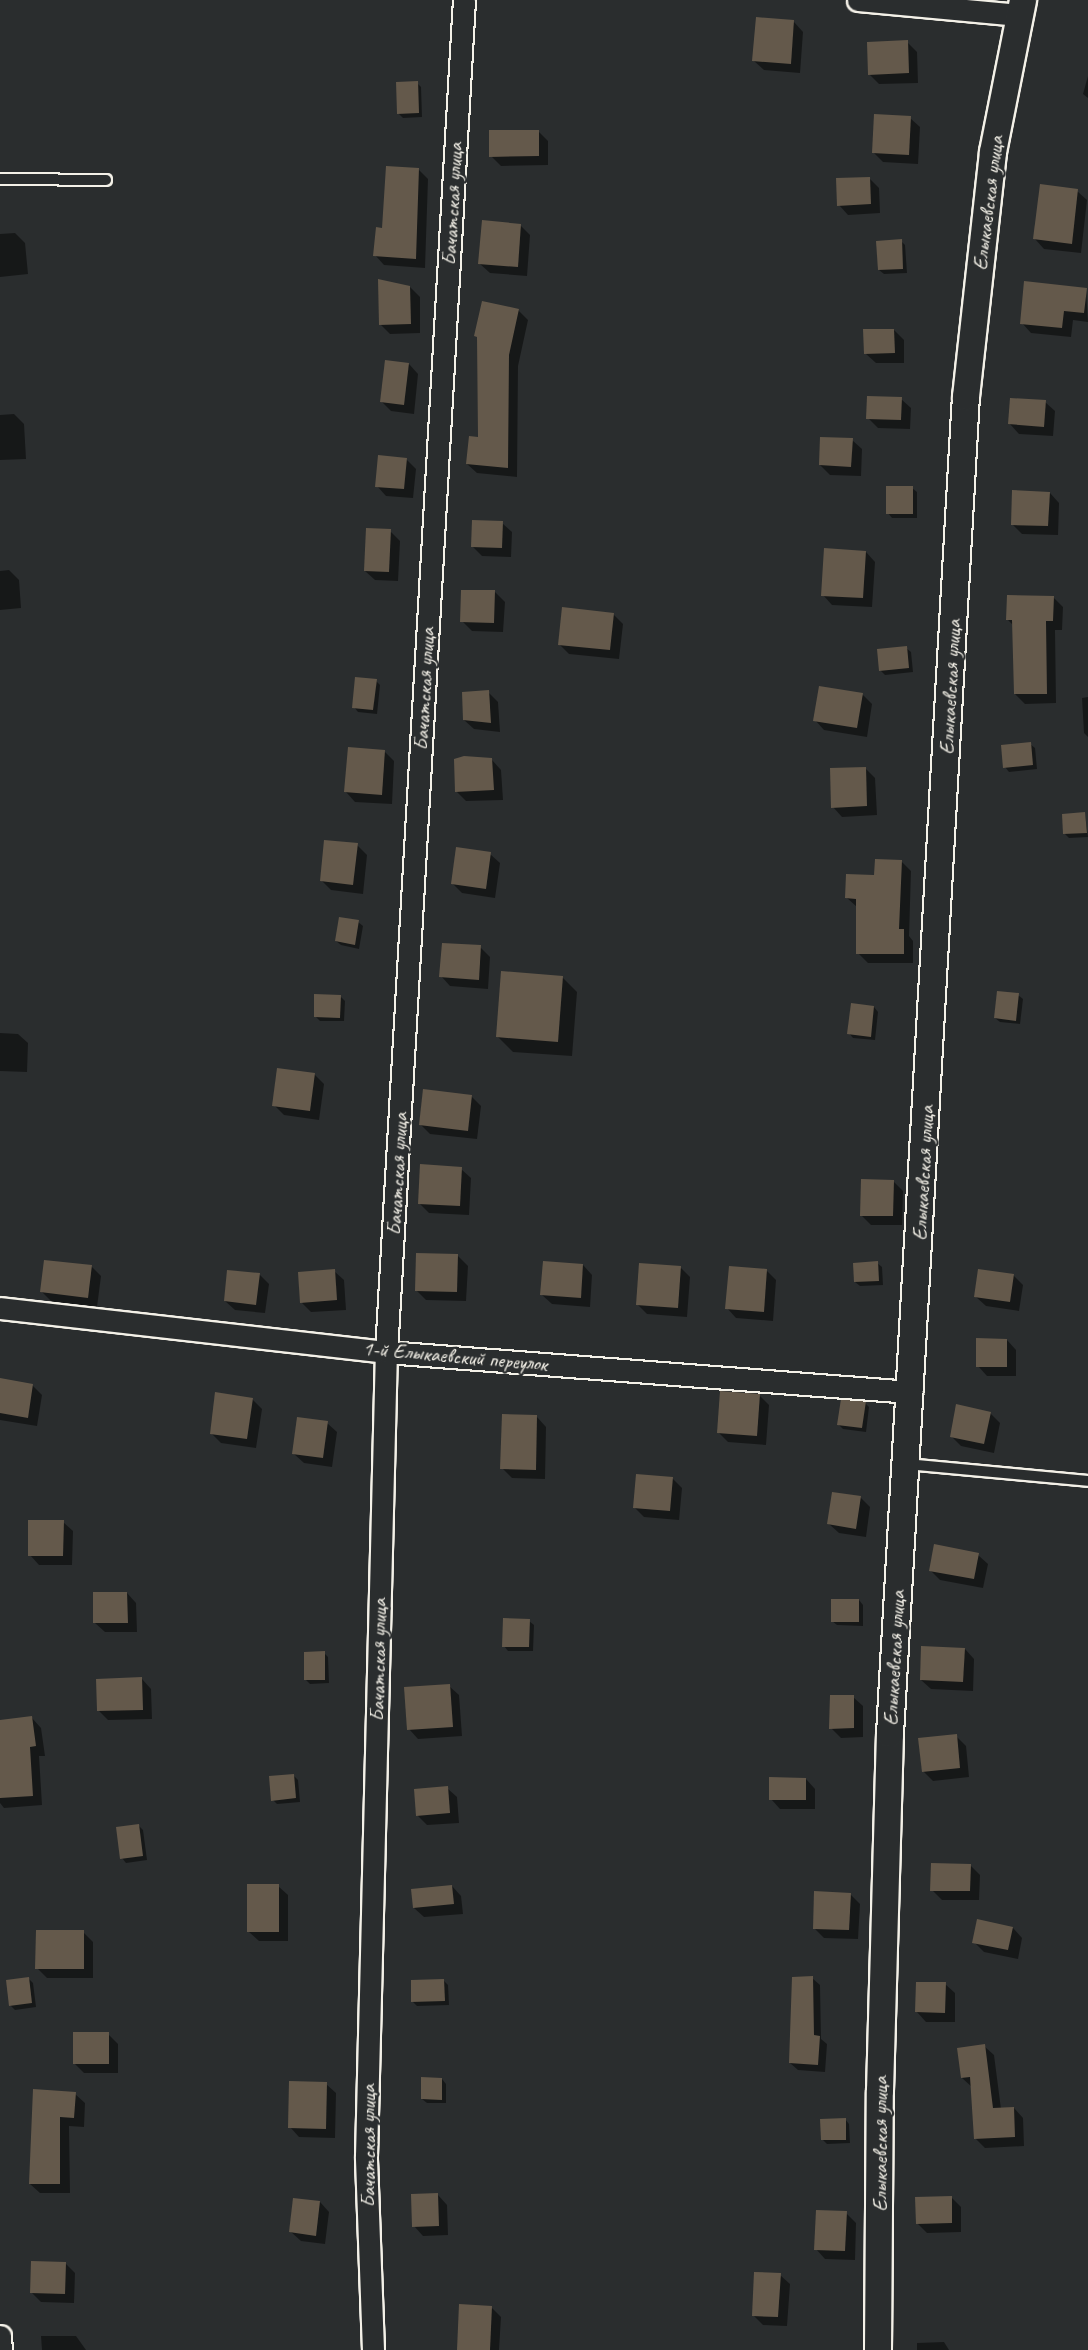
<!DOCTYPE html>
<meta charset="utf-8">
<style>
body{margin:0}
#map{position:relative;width:1088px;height:2350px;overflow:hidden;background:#2a2d2e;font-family:Caveat,sans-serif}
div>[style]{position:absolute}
.shadow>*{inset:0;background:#0007}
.building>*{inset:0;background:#64594b}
.roads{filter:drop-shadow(2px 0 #f4f1e8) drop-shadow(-2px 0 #f4f1e8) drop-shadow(0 2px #f4f1e8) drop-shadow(0 -2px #f4f1e8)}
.service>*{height:10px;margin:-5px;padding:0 5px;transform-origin:5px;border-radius:5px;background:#2a2d2e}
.minor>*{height:21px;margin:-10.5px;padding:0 10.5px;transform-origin:10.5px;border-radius:10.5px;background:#2a2d2e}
.tertiary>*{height:26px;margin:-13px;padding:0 13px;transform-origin:13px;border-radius:13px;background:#2a2d2e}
span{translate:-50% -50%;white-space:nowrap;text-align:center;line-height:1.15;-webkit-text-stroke:4.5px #2a2d2e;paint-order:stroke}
.street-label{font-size:21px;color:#f4f1e8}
</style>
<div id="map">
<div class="shadow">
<div style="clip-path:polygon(794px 22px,803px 32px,800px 73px,764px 70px,754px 61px)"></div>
<div style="clip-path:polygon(907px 42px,917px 52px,918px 83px,879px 84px,869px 74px)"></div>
<div style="clip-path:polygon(1088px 76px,1088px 98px,1083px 94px)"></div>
<div style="clip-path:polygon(417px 83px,421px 87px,422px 117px,403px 118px,398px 113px)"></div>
<div style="clip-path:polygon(910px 118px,920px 127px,918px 164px,883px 162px,873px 152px)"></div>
<div style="clip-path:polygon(538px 131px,548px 141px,548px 165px,501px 166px,491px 156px)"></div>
<div style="clip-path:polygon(418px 169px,428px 179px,425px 268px,384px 265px,375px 255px,383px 229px)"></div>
<div style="clip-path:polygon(869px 178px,879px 188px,880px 213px,848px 215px,839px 205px)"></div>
<div style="clip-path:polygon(1077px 191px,1087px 200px,1081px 253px,1044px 249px,1035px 239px)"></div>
<div style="clip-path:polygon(520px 225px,530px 235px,527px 276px,490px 273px,480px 264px)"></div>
<div style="clip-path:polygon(15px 233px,25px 243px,28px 274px,0 277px,0 234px)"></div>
<div style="clip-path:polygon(901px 241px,905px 245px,907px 273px,884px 274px,879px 270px)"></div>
<div style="clip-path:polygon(410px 287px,420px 297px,420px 333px,390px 334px,380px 324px)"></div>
<div style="clip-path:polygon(1086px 289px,1088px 322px,1073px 320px,1071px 337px,1031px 333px,1022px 323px)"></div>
<div style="clip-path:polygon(518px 310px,528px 320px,518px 366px,517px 477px,477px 473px,467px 464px,479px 439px)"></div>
<div style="clip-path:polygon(894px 330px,904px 340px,904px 363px,876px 363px,866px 354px)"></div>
<div style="clip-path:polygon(409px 364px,418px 374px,414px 414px,391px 411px,381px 401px)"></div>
<div style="clip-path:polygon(901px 399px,911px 408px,910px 429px,878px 428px,868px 418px)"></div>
<div style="clip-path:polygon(1045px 402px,1055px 411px,1053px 436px,1019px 434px,1010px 424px)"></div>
<div style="clip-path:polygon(14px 414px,24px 424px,26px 459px,0 460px,0 415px)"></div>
<div style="clip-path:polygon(852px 440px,862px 449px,861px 476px,830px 475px,820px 465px)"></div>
<div style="clip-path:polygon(406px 459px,416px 469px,413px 498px,386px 496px,377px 486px)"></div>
<div style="clip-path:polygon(912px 488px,917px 492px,917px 518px,892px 518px,888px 513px)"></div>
<div style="clip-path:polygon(1050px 493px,1059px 503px,1058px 535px,1022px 534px,1012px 524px)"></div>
<div style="clip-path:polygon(502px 523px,512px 532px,511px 557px,482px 556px,472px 546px)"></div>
<div style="clip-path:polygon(390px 531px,400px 541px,398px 581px,375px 580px,365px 571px)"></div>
<div style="clip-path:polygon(866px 552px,875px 562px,872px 607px,832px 605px,823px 595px)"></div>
<div style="clip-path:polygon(9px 570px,19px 580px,21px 608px,0 610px,0 571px)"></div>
<div style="clip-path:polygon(495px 592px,505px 602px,503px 632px,472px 631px,462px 621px)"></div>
<div style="clip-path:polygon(1053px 597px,1063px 607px,1062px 630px,1055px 630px,1056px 703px,1025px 704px,1015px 694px,1014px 626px,1008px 620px)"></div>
<div style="clip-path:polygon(613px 614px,623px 624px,619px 659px,569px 654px,559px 644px)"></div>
<div style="clip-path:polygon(906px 648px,911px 652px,913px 672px,885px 675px,880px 670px)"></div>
<div style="clip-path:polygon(376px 681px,380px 685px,377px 714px,358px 712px,354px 707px)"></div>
<div style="clip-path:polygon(488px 692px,498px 702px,500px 732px,474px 729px,464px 720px)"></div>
<div style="clip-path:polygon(863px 695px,872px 704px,867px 737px,824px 730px,815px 720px)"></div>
<div style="clip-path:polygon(1088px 697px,1088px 737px,1084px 733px,1082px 698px)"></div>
<div style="clip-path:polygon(1030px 744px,1035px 748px,1037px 769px,1009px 772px,1005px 767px)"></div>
<div style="clip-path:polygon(385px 752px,394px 761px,392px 804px,355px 802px,346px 792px)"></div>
<div style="clip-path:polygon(492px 760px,501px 770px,503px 800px,466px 801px,457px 792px)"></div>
<div style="clip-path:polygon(865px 768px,875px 778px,877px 815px,842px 817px,833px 807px)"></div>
<div style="clip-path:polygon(1085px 814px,1088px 837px,1069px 838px,1065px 834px)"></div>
<div style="clip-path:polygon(357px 845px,367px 855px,363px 894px,331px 890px,321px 880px)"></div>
<div style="clip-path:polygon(490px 854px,500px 863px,495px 898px,462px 893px,452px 883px)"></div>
<div style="clip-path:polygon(901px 861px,911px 871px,909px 936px,913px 941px,913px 963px,868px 963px,858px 953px,857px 907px,847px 898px)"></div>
<div style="clip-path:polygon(358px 922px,363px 926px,359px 949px,341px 945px,336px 941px)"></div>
<div style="clip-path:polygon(480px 947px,490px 957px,488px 989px,450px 986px,441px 976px)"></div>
<div style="clip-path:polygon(562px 977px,577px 992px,572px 1056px,513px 1052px,498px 1037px)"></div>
<div style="clip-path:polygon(1018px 995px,1023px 999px,1020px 1024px,1000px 1022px,995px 1018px)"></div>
<div style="clip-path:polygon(340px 996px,345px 1001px,344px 1021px,320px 1021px,315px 1016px)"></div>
<div style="clip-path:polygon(874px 1007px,878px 1012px,875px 1040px,853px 1038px,849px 1033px)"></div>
<div style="clip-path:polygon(0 1033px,18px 1034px,28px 1043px,27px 1072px,0 1071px)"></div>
<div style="clip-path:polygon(314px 1074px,324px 1084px,319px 1120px,284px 1115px,274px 1105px)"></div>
<div style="clip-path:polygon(471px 1096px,481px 1106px,477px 1139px,430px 1134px,421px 1125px)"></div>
<div style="clip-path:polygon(461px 1169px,471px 1178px,469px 1215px,429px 1213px,419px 1203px)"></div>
<div style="clip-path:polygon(893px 1181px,903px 1191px,902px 1225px,871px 1225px,861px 1215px)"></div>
<div style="clip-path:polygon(458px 1256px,468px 1266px,466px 1301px,426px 1300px,416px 1290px)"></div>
<div style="clip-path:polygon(877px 1263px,882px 1267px,883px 1285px,860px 1286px,855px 1282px)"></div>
<div style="clip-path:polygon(583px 1265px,592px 1275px,590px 1307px,552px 1304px,542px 1295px)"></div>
<div style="clip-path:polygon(91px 1266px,101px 1276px,97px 1307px,52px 1302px,42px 1292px)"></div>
<div style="clip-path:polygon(681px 1268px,690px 1277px,687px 1317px,647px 1314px,637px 1304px)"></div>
<div style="clip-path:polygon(334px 1271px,344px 1280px,346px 1310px,311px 1312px,302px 1303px)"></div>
<div style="clip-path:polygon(767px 1271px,776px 1280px,773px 1321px,736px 1318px,727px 1308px)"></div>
<div style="clip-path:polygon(259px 1274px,269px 1284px,265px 1313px,235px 1310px,225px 1301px)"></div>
<div style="clip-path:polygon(1013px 1275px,1023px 1285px,1019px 1311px,986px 1306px,976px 1297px)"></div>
<div style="clip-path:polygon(1007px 1340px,1016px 1350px,1016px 1376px,987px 1376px,978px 1366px)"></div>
<div style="clip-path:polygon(0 1380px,33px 1386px,42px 1395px,37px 1426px,0 1420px)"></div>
<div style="clip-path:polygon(759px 1395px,769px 1405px,766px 1445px,728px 1442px,718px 1432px)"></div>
<div style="clip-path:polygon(252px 1399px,262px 1409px,256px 1448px,221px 1443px,211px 1433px)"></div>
<div style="clip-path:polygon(865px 1403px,869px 1407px,866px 1432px,843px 1429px,839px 1425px)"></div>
<div style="clip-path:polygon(990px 1413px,1000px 1423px,994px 1453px,961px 1446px,951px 1436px)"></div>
<div style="clip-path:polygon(537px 1417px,546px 1427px,545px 1479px,512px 1478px,502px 1468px)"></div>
<div style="clip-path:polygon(327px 1423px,337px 1432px,332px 1467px,304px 1463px,294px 1454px)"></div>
<div style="clip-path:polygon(672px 1478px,682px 1488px,679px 1520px,644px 1517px,635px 1508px)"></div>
<div style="clip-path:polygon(860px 1497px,870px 1507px,866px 1537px,839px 1533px,829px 1524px)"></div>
<div style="clip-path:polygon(63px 1522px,73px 1531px,72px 1565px,39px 1565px,30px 1555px)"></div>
<div style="clip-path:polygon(978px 1555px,988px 1564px,983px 1588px,940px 1580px,930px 1570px)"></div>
<div style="clip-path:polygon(127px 1593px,136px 1603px,137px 1632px,105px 1632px,95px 1623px)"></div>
<div style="clip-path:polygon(859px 1600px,863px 1605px,863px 1626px,837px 1625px,832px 1621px)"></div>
<div style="clip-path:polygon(529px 1621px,534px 1625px,533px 1651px,508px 1651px,504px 1646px)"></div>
<div style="clip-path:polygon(965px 1649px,974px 1659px,973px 1691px,931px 1689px,921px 1680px)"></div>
<div style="clip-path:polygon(324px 1653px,328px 1657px,329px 1683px,310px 1684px,306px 1680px)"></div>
<div style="clip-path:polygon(142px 1679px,151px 1689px,152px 1719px,108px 1720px,99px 1711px)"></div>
<div style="clip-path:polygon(449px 1686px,459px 1695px,462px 1736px,418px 1739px,409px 1729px)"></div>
<div style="clip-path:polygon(853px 1697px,863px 1706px,863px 1737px,841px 1738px,831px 1728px)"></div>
<div style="clip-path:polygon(32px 1718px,41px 1728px,45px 1756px,39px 1756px,42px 1805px,4px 1808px,0 1803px,0 1722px)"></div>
<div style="clip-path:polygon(956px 1736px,966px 1746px,969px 1777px,933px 1781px,923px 1771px)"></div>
<div style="clip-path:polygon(293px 1775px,298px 1780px,300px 1802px,277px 1804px,273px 1800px)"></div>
<div style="clip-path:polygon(806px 1779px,815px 1789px,815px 1809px,780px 1809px,771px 1799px)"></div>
<div style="clip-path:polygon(447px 1788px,457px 1797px,459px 1823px,427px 1825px,417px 1815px)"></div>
<div style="clip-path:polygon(138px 1825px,143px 1830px,147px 1860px,126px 1863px,122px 1858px)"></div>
<div style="clip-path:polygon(970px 1865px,980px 1875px,979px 1900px,942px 1900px,932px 1890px)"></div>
<div style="clip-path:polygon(278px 1886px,288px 1895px,288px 1941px,259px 1941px,249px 1932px)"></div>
<div style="clip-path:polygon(452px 1886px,461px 1896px,463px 1914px,424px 1917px,414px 1908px)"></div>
<div style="clip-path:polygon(850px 1894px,860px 1904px,858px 1939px,824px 1938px,814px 1928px)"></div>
<div style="clip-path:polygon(1013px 1928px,1022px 1938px,1018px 1959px,984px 1952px,974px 1942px)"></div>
<div style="clip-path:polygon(83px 1932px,93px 1942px,93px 1978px,47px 1978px,37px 1968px)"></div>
<div style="clip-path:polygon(28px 1978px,33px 1983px,36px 2007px,15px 2010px,10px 2005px)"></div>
<div style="clip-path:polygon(812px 1978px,820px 1985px,821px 2039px,827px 2044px,825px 2072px,798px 2070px,790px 2063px)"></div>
<div style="clip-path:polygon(444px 1981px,448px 1985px,449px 2005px,417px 2006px,412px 2001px)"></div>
<div style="clip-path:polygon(945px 1984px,955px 1993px,955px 2022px,926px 2022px,917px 2012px)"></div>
<div style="clip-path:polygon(108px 2034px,118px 2044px,118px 2073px,84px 2073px,74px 2063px)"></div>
<div style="clip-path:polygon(984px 2046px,994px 2055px,1001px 2109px,1014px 2108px,1023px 2118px,1024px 2146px,985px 2148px,975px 2138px,973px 2088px,962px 2078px)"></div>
<div style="clip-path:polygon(442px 2079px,446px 2084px,446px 2103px,427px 2103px,422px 2099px)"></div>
<div style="clip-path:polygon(326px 2084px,336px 2093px,335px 2138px,299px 2137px,290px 2127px)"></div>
<div style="clip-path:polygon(34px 2091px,75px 2094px,85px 2103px,84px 2127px,69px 2126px,70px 2193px,40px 2193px,30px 2184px)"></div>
<div style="clip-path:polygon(845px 2119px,849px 2124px,850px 2143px,827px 2144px,823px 2140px)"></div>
<div style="clip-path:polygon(438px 2195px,447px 2205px,448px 2235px,423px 2236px,414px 2226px)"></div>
<div style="clip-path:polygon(951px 2197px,961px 2207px,961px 2232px,927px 2233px,917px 2223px)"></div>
<div style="clip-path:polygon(320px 2202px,329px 2212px,325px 2244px,301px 2241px,291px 2232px)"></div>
<div style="clip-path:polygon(846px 2213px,856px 2223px,855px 2260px,825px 2259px,816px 2249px)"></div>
<div style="clip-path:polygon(65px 2263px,75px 2273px,74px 2303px,41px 2302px,31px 2292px)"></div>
<div style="clip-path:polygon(780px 2275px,790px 2284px,787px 2326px,763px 2325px,753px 2315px)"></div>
<div style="clip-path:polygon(491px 2307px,501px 2317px,499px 2350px,459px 2350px)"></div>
<div style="clip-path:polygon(41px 2336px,76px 2336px,86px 2350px,42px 2350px)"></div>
<div style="clip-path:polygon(944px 2342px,949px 2350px,917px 2350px,917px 2343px)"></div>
</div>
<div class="building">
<div style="clip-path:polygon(756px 17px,794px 20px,791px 64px,752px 61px)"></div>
<div style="clip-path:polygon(908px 40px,909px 73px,868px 75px,867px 42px)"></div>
<div style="clip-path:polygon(418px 81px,419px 113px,397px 114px,396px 82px)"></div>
<div style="clip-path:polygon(874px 114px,911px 116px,909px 155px,872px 153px)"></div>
<div style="clip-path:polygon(489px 130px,539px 130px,539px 156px,489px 157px)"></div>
<div style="clip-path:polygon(386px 166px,419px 168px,416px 259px,373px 256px,376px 227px,382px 228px)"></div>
<div style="clip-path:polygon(870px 177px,871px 204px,837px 206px,836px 178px)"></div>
<div style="clip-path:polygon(1040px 184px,1078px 189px,1072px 244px,1033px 239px)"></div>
<div style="clip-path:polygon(482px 220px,521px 224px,518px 267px,478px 264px)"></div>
<div style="clip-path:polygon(902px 239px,903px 269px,878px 270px,876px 241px)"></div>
<div style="clip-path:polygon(378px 279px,410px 286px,411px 324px,379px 325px)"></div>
<div style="clip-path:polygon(1024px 281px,1087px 288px,1084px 313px,1064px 311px,1062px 328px,1020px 324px)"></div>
<div style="clip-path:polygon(482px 301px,519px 309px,509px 355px,508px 468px,466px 464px,469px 436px,478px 437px,477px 337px,474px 336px)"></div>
<div style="clip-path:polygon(863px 329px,894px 329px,895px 353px,864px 354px)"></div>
<div style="clip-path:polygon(385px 360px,409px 363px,404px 405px,380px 402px)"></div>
<div style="clip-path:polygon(867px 396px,902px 397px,901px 420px,866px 419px)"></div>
<div style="clip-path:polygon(1010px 398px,1046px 400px,1044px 427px,1008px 424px)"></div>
<div style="clip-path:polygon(820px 437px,853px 438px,851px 467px,819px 465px)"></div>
<div style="clip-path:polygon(378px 455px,407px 458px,404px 489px,375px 487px)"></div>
<div style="clip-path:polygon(886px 486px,913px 486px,913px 514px,886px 514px)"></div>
<div style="clip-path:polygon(1012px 490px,1050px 492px,1048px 526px,1011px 525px)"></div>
<div style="clip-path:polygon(472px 520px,503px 521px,502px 548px,471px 547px)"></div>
<div style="clip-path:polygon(366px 528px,391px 529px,389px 572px,364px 571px)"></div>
<div style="clip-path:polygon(824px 548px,866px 551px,863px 598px,821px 596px)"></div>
<div style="clip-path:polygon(461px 590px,495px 590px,494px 623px,460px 622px)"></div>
<div style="clip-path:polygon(1007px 595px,1054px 596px,1053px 621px,1046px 621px,1047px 694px,1014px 694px,1012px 620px,1006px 620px)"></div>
<div style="clip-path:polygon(562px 607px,614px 613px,610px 650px,558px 645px)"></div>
<div style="clip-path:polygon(907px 646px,909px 668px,879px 671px,877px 649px)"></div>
<div style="clip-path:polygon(355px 677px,377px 679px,373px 710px,352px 708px)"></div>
<div style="clip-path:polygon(819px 686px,863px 693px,857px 728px,813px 721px)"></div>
<div style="clip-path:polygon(489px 690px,491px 723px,463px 720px,462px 692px)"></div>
<div style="clip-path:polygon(1031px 742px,1033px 765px,1003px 768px,1001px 745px)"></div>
<div style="clip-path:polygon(348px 747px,385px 750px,382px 795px,344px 792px)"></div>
<div style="clip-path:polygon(464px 756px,492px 758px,494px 790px,455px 792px,454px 759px)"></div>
<div style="clip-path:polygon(866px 767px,867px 806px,831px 808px,830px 768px)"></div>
<div style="clip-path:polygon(1085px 812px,1087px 833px,1063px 834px,1062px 814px)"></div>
<div style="clip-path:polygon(324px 840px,358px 843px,353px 885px,320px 881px)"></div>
<div style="clip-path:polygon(456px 847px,491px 852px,486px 889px,451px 884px)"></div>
<div style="clip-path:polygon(875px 859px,902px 860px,899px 929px,904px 929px,904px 954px,856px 954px,856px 899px,845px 898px,846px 874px,874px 875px)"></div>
<div style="clip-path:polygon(339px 917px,359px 920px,355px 945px,335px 941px)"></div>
<div style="clip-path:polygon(442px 943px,481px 945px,479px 980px,439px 977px)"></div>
<div style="clip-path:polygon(501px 971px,563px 976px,558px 1042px,496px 1037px)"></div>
<div style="clip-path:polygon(997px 991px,1019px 993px,1016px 1021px,994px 1018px)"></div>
<div style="clip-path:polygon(314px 994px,341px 995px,340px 1018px,314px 1017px)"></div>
<div style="clip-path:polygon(851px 1003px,874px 1006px,871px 1037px,847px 1034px)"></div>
<div style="clip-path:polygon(277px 1068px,315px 1073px,310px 1111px,272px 1106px)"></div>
<div style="clip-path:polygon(423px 1089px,472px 1095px,468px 1131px,419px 1125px)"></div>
<div style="clip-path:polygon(420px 1164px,462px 1167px,460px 1206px,418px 1204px)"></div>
<div style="clip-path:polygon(861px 1179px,894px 1180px,893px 1216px,860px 1216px)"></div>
<div style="clip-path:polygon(416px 1253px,458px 1254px,457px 1292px,415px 1291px)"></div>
<div style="clip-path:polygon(44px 1260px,92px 1265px,88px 1298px,40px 1292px)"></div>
<div style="clip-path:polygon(543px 1261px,583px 1264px,581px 1298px,540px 1295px)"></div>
<div style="clip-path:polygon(878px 1261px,879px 1281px,854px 1282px,853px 1263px)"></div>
<div style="clip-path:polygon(639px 1263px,681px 1266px,678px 1308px,636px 1305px)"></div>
<div style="clip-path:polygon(729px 1266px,767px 1269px,764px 1312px,725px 1309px)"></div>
<div style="clip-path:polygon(335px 1269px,337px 1300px,300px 1303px,298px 1272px)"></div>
<div style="clip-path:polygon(978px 1269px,1014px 1274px,1010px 1302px,974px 1297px)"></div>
<div style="clip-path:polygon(227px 1270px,260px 1273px,256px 1305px,224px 1301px)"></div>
<div style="clip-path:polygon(976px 1338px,1007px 1339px,1007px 1367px,976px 1367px)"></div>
<div style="clip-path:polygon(0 1378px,33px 1384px,28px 1418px,0 1413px)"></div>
<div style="clip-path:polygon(720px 1391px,760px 1394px,757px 1436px,717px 1433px)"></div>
<div style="clip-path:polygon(215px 1392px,253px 1398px,247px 1439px,210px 1434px)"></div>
<div style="clip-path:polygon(841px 1399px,866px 1401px,862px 1428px,837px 1425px)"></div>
<div style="clip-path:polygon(956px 1404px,991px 1412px,984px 1444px,950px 1437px)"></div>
<div style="clip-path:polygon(502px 1414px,537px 1415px,536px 1470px,500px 1469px)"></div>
<div style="clip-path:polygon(297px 1417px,328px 1421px,323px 1458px,292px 1454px)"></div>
<div style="clip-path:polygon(636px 1474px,673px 1477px,670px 1511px,633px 1508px)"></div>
<div style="clip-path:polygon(832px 1492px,861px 1496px,856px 1529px,827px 1524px)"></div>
<div style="clip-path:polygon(28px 1520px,64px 1520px,63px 1556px,28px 1556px)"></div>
<div style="clip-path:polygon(934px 1544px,979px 1553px,974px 1579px,929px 1571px)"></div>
<div style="clip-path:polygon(93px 1592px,127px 1592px,128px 1623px,93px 1623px)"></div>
<div style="clip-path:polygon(831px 1599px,859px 1599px,859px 1622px,831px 1622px)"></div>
<div style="clip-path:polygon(503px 1618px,530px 1619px,529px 1647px,502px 1647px)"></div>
<div style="clip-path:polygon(921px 1646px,965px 1648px,963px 1682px,920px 1680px)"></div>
<div style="clip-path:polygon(325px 1651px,325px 1680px,304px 1680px,304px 1652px)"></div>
<div style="clip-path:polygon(142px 1677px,143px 1710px,97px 1711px,96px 1679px)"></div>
<div style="clip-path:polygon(450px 1684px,453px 1727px,407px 1730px,404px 1687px)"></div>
<div style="clip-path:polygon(830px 1695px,854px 1695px,854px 1728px,829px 1729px)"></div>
<div style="clip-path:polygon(32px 1716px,36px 1746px,30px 1747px,33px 1796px,0 1798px,0 1720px)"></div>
<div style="clip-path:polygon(957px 1734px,960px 1768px,922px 1772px,918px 1738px)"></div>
<div style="clip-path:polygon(294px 1774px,296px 1798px,271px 1801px,269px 1776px)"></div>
<div style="clip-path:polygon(769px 1777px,806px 1778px,806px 1800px,769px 1800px)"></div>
<div style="clip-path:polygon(448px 1786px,450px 1813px,416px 1816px,414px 1789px)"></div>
<div style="clip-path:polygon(139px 1824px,143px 1856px,120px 1859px,116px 1827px)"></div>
<div style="clip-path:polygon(931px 1863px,971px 1864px,970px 1891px,930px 1891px)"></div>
<div style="clip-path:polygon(247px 1884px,279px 1884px,279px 1932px,247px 1932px)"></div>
<div style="clip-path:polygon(452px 1885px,454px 1904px,413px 1908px,411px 1889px)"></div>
<div style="clip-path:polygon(814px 1891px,851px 1893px,849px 1930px,813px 1929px)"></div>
<div style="clip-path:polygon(977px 1919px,1013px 1927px,1008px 1950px,972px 1943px)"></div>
<div style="clip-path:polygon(36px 1930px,84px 1930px,84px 1969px,35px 1969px)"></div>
<div style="clip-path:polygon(813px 1976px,814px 2035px,820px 2036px,818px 2065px,789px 2063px,792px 1977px)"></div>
<div style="clip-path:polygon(29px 1977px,32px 2003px,9px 2006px,6px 1980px)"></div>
<div style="clip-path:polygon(444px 1979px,445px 2001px,411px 2002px,411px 1980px)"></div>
<div style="clip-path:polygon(916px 1982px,946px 1982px,945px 2013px,915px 2012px)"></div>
<div style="clip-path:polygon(73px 2032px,109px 2032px,109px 2064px,73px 2064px)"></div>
<div style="clip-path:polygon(985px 2044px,993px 2108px,1014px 2107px,1015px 2137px,974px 2139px,970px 2077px,961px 2078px,957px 2048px)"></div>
<div style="clip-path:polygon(421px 2077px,442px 2078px,442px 2100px,421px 2099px)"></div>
<div style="clip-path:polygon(289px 2081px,327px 2082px,326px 2129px,288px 2128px)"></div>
<div style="clip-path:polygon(33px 2089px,76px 2092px,74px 2118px,60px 2117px,60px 2184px,29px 2184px)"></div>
<div style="clip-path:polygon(846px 2118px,846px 2140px,821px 2140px,820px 2119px)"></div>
<div style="clip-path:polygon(438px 2193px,439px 2226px,412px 2227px,411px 2194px)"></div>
<div style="clip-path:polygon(952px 2196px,952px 2223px,916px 2224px,915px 2197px)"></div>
<div style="clip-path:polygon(293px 2198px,320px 2201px,316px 2236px,289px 2232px)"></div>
<div style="clip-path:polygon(816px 2210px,847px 2211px,845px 2251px,814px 2250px)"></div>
<div style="clip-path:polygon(31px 2261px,66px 2262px,65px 2294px,30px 2293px)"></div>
<div style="clip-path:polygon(754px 2272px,781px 2273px,778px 2317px,752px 2316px)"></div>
<div style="clip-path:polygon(459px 2304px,492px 2306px,490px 2350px,457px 2350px)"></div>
</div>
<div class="roads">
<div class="service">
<div style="left:0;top:179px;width:106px;rotate:0.5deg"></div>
<div style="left:906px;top:1464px;width:183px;rotate:5.3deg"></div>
</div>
<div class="minor">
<div style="left:858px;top:0;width:162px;rotate:5.3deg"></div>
<div style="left:0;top:1308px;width:388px;rotate:6.5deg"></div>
<div style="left:386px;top:1352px;width:527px;rotate:4.36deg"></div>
<div style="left:0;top:2336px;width:14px;rotate:86deg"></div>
<div style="left:373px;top:2350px;width:194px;rotate:-92.1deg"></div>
<div style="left:366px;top:2156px;width:804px;rotate:-88.58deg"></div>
<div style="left:386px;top:1352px;width:1354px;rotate:-86.7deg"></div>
</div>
<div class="tertiary">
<div style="left:878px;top:2350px;width:259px;rotate:-89.6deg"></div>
<div style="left:880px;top:2091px;width:357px;rotate:-88.4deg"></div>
<div style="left:890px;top:1734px;width:1339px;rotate:-86.75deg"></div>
<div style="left:966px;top:397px;width:246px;rotate:-83.7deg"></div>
<div style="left:993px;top:152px;width:155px;rotate:-78.8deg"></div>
</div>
</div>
<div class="street-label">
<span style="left:988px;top:203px;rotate:-83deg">Елыкаевская улица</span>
<span style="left:452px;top:204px;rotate:-87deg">Бачатская улица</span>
<span style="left:950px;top:687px;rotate:-87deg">Елыкаевская улица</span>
<span style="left:424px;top:689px;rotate:-87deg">Бачатская улица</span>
<span style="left:923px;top:1173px;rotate:-87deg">Елыкаевская улица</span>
<span style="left:397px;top:1174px;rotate:-87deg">Бачатская улица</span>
<span style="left:455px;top:1356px;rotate:5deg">1-й Елыкаевский переулок</span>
<span style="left:894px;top:1658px;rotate:-87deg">Елыкаевская улица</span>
<span style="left:378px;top:1660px;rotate:-89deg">Бачатская улица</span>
<span style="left:880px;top:2144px;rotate:-90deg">Елыкаевская улица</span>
<span style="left:368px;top:2146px;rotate:-90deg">Бачатская улица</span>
</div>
</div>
